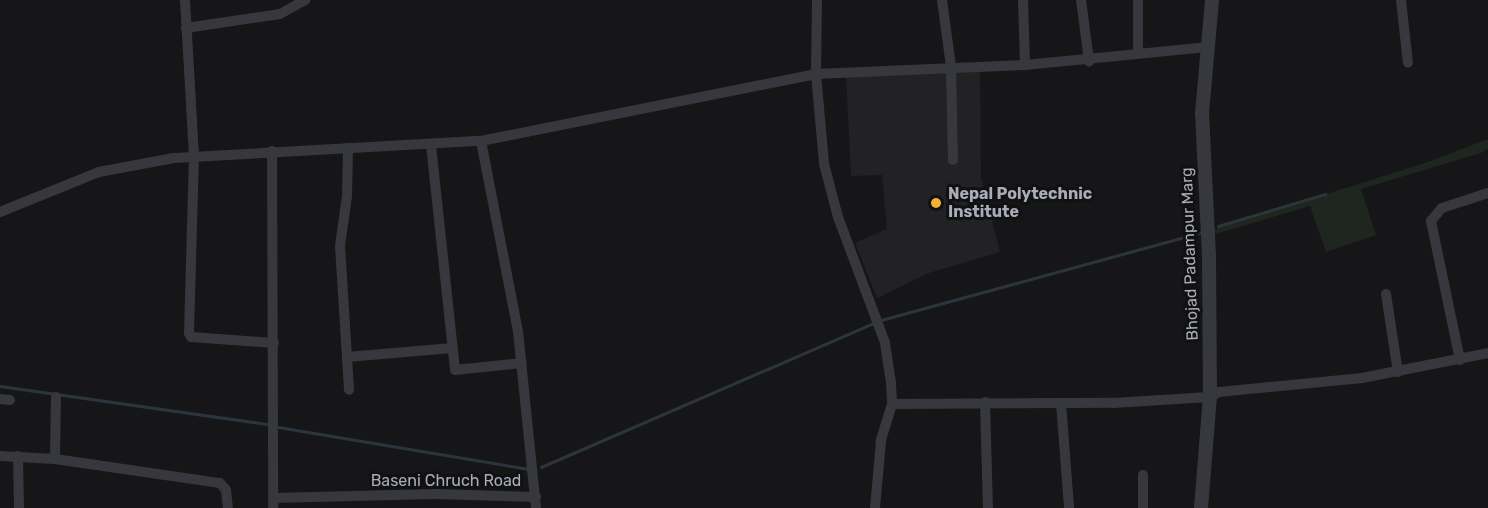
<!DOCTYPE html>
<style>
body{margin:0}
#map{position:relative;width:1488px;height:508px;overflow:hidden;background:#161618;font-family:Rubik,sans-serif}
div>[style]{position:absolute}
.built>*{inset:0;background:#222225}
.green>*{inset:0;background:#1e261f}
.stream>*{height:3px;margin:-1.5px;padding:0 1.5px;transform-origin:1.5px;border-radius:1.5px;background:#2c353c}
.minor>*{height:10px;margin:-5px;padding:0 5px;transform-origin:5px;border-radius:5px;background:#37383d}
.tertiary>*{height:14px;margin:-7px;padding:0 7px;transform-origin:7px;border-radius:7px;background:#37383d}
.dots>*{width:16px;height:16px;translate:-50% -50%;box-sizing:border-box;border:3px solid #111113;border-radius:50%}
span{translate:-50% -50%;white-space:nowrap;text-align:center;line-height:1.15;-webkit-text-stroke:6px #111113;paint-order:stroke}
.poi-label{font-size:16px;color:#a8adb8;font-weight:700}
.left{translate:0 -50%;text-align:left}
.street-label{font-size:16px;color:#a8adb8}
</style>
<div id="map">
<div class="built">
<div style="clip-path:polygon(980px 69px,981px 177px,1000px 252px,929px 273px,877px 298px,855px 243px,887px 229px,882px 175px,851px 176px,846px 76px)"></div>
</div>
<div class="green">
<div style="clip-path:polygon(1488px 139px,1488px 149px,1481px 153px,1361px 189px,1376px 235px,1326px 252px,1310px 206px,1212px 235px,1212px 230px,1425px 163px)"></div>
</div>
<div class="stream">
<div style="left:1218px;top:226px;width:112px;rotate:-16.7deg"></div>
<div style="left:881px;top:320px;width:333px;rotate:-15.3deg"></div>
<div style="left:0;top:386px;width:271px;rotate:8.1deg"></div>
<div style="left:278px;top:427px;width:254px;rotate:9.5deg"></div>
<div style="left:541px;top:467px;width:362px;rotate:-23.4deg"></div>
</div>
<div class="minor">
<div style="left:185px;top:0;width:155px;rotate:86.7deg"></div>
<div style="left:194px;top:155px;width:178px;rotate:91.6deg"></div>
<div style="left:189px;top:333px;width:4px;rotate:63deg"></div>
<div style="left:191px;top:337px;width:83px;rotate:4.1deg"></div>
<div style="left:817px;top:0;width:74px;rotate:90.8deg"></div>
<div style="left:816px;top:74px;width:209px;rotate:-2.5deg"></div>
<div style="left:1025px;top:65px;width:183px;rotate:-5.6deg"></div>
<div style="left:942px;top:0;width:68px;rotate:82.3deg"></div>
<div style="left:951px;top:67px;width:93px;rotate:88.8deg"></div>
<div style="left:1023px;top:0;width:65px;rotate:88.2deg"></div>
<div style="left:1081px;top:0;width:62px;rotate:82.5deg"></div>
<div style="left:1401px;top:0;width:63px;rotate:83.7deg"></div>
<div style="left:186px;top:28px;width:95px;rotate:-8.5deg"></div>
<div style="left:280px;top:14px;width:29px;rotate:-29deg"></div>
<div style="left:1138px;top:54px;width:54px;rotate:-90deg"></div>
<div style="left:481px;top:141px;width:194px;rotate:79deg"></div>
<div style="left:518px;top:331px;width:178px;rotate:84.2deg"></div>
<div style="left:431px;top:145px;width:226px;rotate:83.9deg"></div>
<div style="left:455px;top:370px;width:67px;rotate:-6deg"></div>
<div style="left:348px;top:148px;width:48px;rotate:91.2deg"></div>
<div style="left:347px;top:196px;width:50px;rotate:98deg"></div>
<div style="left:340px;top:246px;width:144px;rotate:86.4deg"></div>
<div style="left:272px;top:151px;width:357px;rotate:89.8deg"></div>
<div style="left:0;top:212px;width:107px;rotate:-22deg"></div>
<div style="left:99px;top:172px;width:76px;rotate:-10.6deg"></div>
<div style="left:174px;top:158px;width:307px;rotate:-3.2deg"></div>
<div style="left:481px;top:141px;width:342px;rotate:-11.3deg"></div>
<div style="left:816px;top:74px;width:90px;rotate:84.9deg"></div>
<div style="left:824px;top:164px;width:55px;rotate:75.2deg"></div>
<div style="left:838px;top:217px;width:134px;rotate:69.5deg"></div>
<div style="left:885px;top:343px;width:40px;rotate:81.5deg"></div>
<div style="left:891px;top:383px;width:21px;rotate:87deg"></div>
<div style="left:892px;top:404px;width:39px;rotate:107deg"></div>
<div style="left:881px;top:441px;width:67px;rotate:95.1deg"></div>
<div style="left:1386px;top:294px;width:79px;rotate:81.3deg"></div>
<div style="left:347px;top:357px;width:106px;rotate:-4.9deg"></div>
<div style="left:1460px;top:360px;width:142px;rotate:-101.8deg"></div>
<div style="left:1431px;top:221px;width:17px;rotate:-50deg"></div>
<div style="left:1442px;top:208px;width:48px;rotate:-18.1deg"></div>
<div style="left:0;top:399px;width:10px;rotate:6deg"></div>
<div style="left:985px;top:402px;width:106px;rotate:88.4deg"></div>
<div style="left:1061px;top:403px;width:105px;rotate:85.6deg"></div>
<div style="left:892px;top:404px;width:221px;rotate:-0.3deg"></div>
<div style="left:1113px;top:403px;width:97px;rotate:-3.5deg"></div>
<div style="left:1210px;top:397px;width:10px;rotate:-29deg"></div>
<div style="left:1219px;top:392px;width:144px;rotate:-5.6deg"></div>
<div style="left:1362px;top:378px;width:128px;rotate:-11.2deg"></div>
<div style="left:0;top:456px;width:55px;rotate:3.1deg"></div>
<div style="left:55px;top:459px;width:167px;rotate:8.3deg"></div>
<div style="left:220px;top:483px;width:9px;rotate:49deg"></div>
<div style="left:226px;top:490px;width:18px;rotate:84deg"></div>
<div style="left:18px;top:456px;width:52px;rotate:88.9deg"></div>
<div style="left:55px;top:459px;width:62px;rotate:-89.1deg"></div>
<div style="left:1143px;top:475px;width:33px;rotate:90deg"></div>
<div style="left:273px;top:498px;width:163px;rotate:-1.4deg"></div>
<div style="left:436px;top:494px;width:100px;rotate:1.7deg"></div>
</div>
<div class="tertiary">
<div style="left:1201px;top:508px;width:111px;rotate:-85.4deg"></div>
<div style="left:1210px;top:397px;width:141px;rotate:-90.4deg"></div>
<div style="left:1209px;top:256px;width:143px;rotate:-92.8deg"></div>
<div style="left:1202px;top:113px;width:113px;rotate:-84.9deg"></div>
</div>
<div class="dots">
<div style="left:936px;top:203px;background:#f2b134"></div>
</div>
<div class="poi-label">
<span class="left" style="left:948px;top:203px">Nepal Polytechnic<br>Institute</span>
</div>
<div class="street-label">
<span style="left:1190px;top:254px;rotate:-92deg">Bhojad Padampur Marg</span>
<span style="left:446px;top:481px">Baseni Chruch Road</span>
</div>
</div>
